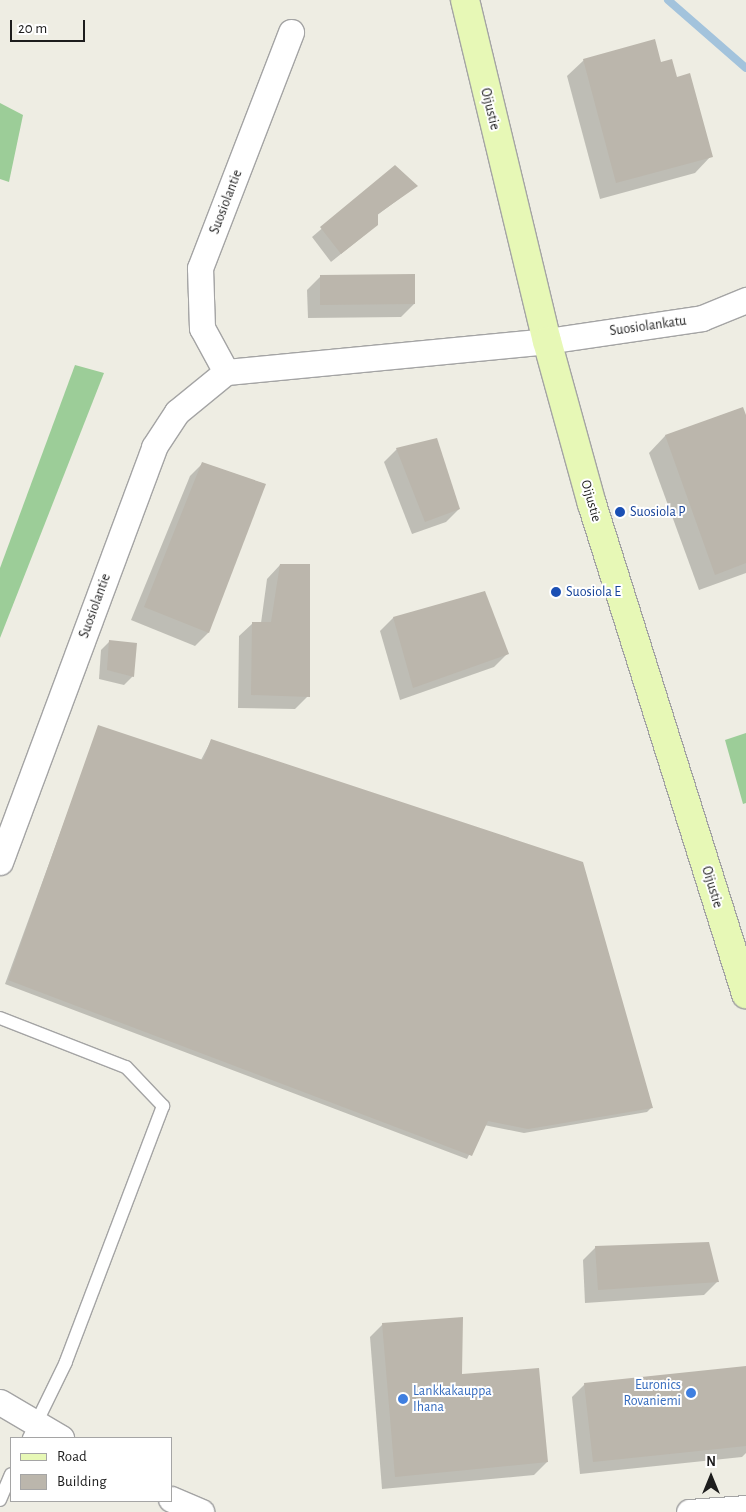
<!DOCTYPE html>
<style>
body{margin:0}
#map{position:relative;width:746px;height:1512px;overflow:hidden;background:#eeede3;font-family:"Alegreya Sans",sans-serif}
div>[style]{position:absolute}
.forest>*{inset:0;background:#9ccd98}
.shadow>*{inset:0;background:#0003}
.stream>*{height:8px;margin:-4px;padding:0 4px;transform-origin:4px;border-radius:4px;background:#a3c3dc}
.building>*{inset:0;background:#bbb6ac}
.roads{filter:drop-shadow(1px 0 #a4a4a4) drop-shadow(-1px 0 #a4a4a4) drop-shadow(0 1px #a4a4a4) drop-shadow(0 -1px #a4a4a4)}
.lane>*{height:12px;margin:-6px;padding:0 6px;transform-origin:6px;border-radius:6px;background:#fff}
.street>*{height:25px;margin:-12.5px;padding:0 12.5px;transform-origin:12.5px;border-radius:12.5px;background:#fff}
.secondary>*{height:28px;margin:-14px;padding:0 14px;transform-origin:14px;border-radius:14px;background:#e7f8b6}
.dots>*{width:14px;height:14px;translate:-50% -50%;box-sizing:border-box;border:2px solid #fff;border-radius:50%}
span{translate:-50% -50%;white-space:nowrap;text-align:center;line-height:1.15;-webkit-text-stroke:4px #fff;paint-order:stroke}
.street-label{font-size:14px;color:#1d1d1d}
.transit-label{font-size:14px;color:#164399}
.left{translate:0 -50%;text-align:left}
.shop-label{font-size:14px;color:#366cbe}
.right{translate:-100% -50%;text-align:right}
.legend{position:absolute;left:10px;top:1437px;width:162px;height:65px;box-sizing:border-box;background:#fff;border:1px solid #a5a5a5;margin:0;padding:6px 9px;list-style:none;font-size:15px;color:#1d1d1d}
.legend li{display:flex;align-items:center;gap:10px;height:25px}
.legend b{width:25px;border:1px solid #a5a5a5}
.north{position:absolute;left:686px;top:1452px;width:50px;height:50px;-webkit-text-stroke:4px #fff;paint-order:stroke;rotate:0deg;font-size:14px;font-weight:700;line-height:20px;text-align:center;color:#1d1d1d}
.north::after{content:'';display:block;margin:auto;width:18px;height:22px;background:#1d1d1d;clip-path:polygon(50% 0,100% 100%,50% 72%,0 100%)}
.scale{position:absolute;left:10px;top:20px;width:75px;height:22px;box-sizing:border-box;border:2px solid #1d1d1d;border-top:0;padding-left:6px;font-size:15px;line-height:18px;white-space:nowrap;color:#1d1d1d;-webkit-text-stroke:4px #fff;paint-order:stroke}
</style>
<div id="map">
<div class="forest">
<div style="clip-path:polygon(0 103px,23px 115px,9px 182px,0 179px)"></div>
<div style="clip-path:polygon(75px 365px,104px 373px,0 638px,0 568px)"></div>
<div style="clip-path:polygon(746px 733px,746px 803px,743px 804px,725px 740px)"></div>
</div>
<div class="shadow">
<div style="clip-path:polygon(584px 60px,660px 64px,676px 78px,711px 156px,695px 173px,600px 199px,567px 76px)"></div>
<div style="clip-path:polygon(395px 166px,416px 186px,376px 216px,367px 233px,331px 262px,312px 237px)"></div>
<div style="clip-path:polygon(320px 277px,414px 304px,401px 317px,308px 318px,307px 290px)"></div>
<div style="clip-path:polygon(742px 408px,746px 419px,746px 573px,699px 590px,649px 453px,665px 436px)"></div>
<div style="clip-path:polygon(397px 449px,459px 509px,446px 522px,412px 534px,384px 462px)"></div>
<div style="clip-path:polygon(203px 463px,264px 484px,208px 633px,195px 646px,131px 620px,190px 476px)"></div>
<div style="clip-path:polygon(280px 565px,308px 696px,295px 709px,238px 708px,239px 636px,253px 623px,261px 623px,267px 579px)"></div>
<div style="clip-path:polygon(484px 592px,507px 654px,494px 667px,400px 700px,380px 631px,393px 618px)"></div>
<div style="clip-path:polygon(110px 641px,133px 676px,124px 685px,99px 679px,101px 650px)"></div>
<div style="clip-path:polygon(99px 727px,201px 760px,211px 741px,651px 1108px,647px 1112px,524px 1133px,484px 1125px,467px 1159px,5px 984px)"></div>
<div style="clip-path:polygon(596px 1247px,717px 1282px,704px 1295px,585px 1303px,583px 1260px)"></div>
<div style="clip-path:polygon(383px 1324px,460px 1375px,547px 1462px,534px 1475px,382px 1489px,370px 1337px)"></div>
<div style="clip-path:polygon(746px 1367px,746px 1453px,742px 1457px,580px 1474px,572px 1397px,585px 1384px)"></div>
</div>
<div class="stream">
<div style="left:668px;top:0;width:103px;rotate:41.1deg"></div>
</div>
<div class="building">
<div style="clip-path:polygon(655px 39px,661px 62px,672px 59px,677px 77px,690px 73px,713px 157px,616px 183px,583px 59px)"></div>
<div style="clip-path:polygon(395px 165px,418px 186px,378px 214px,378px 225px,341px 254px,320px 227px)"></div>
<div style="clip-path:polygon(415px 274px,415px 304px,320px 305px,320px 275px)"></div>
<div style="clip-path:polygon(743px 407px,746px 415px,746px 563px,715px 575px,665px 435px)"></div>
<div style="clip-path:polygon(437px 438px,460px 509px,425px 522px,396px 448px)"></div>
<div style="clip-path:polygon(202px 462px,266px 484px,209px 633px,144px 607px)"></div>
<div style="clip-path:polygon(280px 564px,310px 564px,310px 697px,251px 695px,252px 622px,271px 622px)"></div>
<div style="clip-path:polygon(485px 591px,509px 654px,413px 688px,393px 617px)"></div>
<div style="clip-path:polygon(109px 640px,137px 643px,134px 677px,107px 670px)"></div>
<div style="clip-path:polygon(98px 725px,203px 760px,211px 739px,583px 862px,653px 1108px,528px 1129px,488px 1121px,472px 1156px,8px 980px)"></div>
<div style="clip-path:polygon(709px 1242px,719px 1282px,598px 1290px,595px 1246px)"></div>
<div style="clip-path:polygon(463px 1317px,462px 1374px,539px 1368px,548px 1462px,395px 1477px,382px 1323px)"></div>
<div style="clip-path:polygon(746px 1366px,746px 1446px,593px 1462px,584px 1383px)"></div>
</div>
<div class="roads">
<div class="lane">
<div style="left:0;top:1018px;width:135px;rotate:21.3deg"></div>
<div style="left:126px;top:1067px;width:54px;rotate:46.5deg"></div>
<div style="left:163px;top:1106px;width:274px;rotate:110.8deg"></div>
<div style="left:66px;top:1362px;width:85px;rotate:116deg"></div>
<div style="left:0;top:1500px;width:28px;rotate:-67deg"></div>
</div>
<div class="street">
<div style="left:226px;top:372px;width:50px;rotate:-118.6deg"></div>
<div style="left:202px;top:328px;width:60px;rotate:-91.9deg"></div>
<div style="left:200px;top:268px;width:253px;rotate:-68.9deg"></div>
<div style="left:0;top:862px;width:443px;rotate:-69.6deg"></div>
<div style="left:154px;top:447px;width:42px;rotate:-56.7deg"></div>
<div style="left:177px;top:412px;width:63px;rotate:-39.2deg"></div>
<div style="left:226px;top:372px;width:322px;rotate:-5.5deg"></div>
<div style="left:547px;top:341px;width:157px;rotate:-8.4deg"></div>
<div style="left:702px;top:318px;width:48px;rotate:-22.2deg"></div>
<div style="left:0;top:1402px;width:71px;rotate:30.5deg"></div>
<div style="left:171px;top:1499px;width:33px;rotate:23deg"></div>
<div style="left:689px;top:1512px;width:57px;rotate:-4deg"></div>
</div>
<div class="secondary">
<div style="left:465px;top:0;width:351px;rotate:76.5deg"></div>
<div style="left:547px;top:341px;width:169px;rotate:74.6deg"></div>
<div style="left:592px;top:504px;width:514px;rotate:72.55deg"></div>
</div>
</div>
<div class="dots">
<div style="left:620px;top:512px;background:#1a4fb4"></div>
<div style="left:556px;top:592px;background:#1a4fb4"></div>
<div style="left:691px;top:1393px;background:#3f7fe0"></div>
<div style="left:403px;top:1399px;background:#3f7fe0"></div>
</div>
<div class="street-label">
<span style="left:490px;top:109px;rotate:76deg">Oijustie</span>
<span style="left:226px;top:202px;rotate:-69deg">Suosiolantie</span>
<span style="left:648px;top:326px;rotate:-8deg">Suosiolankatu</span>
<span style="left:591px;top:501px;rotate:74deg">Oijustie</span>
<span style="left:95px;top:606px;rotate:-70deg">Suosiolantie</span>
<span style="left:712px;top:887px;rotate:73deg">Oijustie</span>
</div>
<div class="transit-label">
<span class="left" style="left:630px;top:512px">Suosiola P</span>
<span class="left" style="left:566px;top:592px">Suosiola E</span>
</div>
<div class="shop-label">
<span class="right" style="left:681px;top:1393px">Euronics<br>Rovaniemi</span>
<span class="left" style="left:413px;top:1399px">Lankkakauppa<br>Ihana</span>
</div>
<ul class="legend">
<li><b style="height:6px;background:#e7f8b6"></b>Road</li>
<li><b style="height:14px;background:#bbb6ac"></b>Building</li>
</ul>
<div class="north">N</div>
<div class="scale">20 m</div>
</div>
